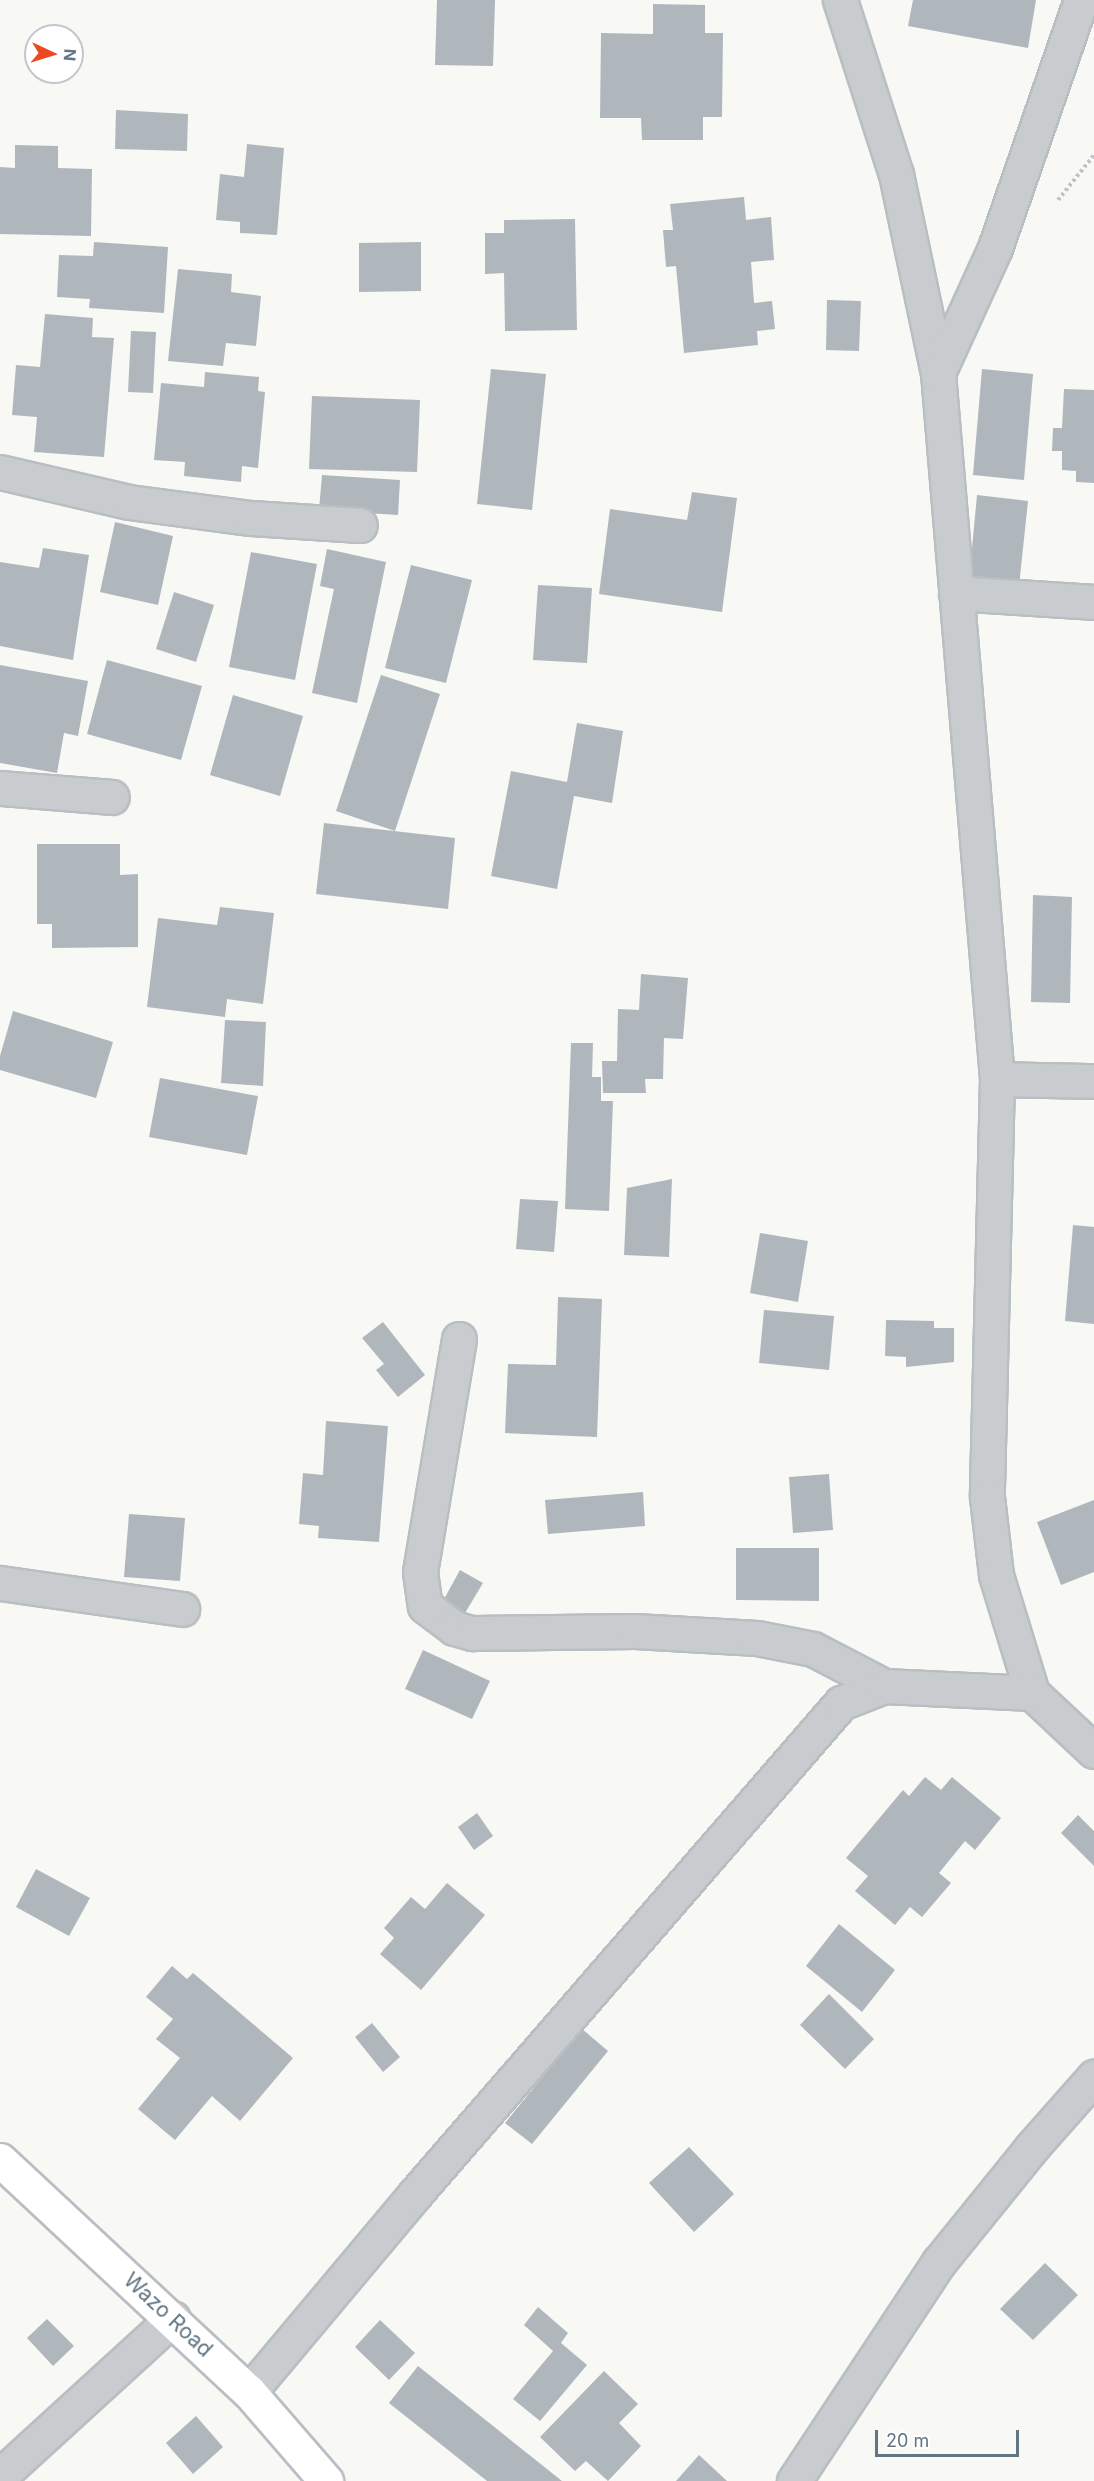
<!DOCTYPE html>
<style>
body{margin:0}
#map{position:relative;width:1094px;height:2481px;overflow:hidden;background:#f8f8f5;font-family:Inter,sans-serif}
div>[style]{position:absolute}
.building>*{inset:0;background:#afb7bd}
.path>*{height:4px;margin-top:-2px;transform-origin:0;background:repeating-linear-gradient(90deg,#bfc2c4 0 3px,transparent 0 6px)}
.roads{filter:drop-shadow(2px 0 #b8bec2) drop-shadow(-2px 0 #b8bec2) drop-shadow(0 2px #b8bec2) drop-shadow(0 -2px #b8bec2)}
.street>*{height:33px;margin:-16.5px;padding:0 16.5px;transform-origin:16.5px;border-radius:16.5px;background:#c8cccf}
.secondary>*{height:33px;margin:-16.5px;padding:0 16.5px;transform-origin:16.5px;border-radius:16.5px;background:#fff}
span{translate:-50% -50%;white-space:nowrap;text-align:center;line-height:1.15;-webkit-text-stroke:6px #fff;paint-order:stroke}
.street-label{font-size:21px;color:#627582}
.north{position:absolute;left:24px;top:24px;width:60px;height:60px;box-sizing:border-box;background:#fff;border:2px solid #c0c8cd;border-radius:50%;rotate:94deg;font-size:16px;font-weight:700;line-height:24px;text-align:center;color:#627582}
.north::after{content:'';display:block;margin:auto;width:21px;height:27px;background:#ec4922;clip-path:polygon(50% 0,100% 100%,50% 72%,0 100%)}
.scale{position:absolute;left:875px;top:2430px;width:144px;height:27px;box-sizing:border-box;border:3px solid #627582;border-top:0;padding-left:8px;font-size:18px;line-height:21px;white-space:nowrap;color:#627582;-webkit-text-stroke:4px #fff;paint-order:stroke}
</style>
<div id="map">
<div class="building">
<div style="clip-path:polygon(437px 0,495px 0,493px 66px,435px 65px)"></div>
<div style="clip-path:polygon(913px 0,1036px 0,1028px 48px,908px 26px)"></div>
<div style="clip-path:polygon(653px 4px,705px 5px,705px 33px,723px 33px,722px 117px,703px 117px,703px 140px,642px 140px,641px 118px,600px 118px,601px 33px,653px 34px)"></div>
<div style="clip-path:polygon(116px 110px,188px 114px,187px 151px,115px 149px)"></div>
<div style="clip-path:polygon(247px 144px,284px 148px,277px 235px,240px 233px,240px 222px,216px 220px,220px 174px,244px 177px)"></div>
<div style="clip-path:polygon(15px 145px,58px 146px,58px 168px,92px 169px,91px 236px,0 234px,0 167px,15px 168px)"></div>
<div style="clip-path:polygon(744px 197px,746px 220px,771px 217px,774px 260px,751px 262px,754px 303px,772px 301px,775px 329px,757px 331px,758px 345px,684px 353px,676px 266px,666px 267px,663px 230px,673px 230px,670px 204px)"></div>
<div style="clip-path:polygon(575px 219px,577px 330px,505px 331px,504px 273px,485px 274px,485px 233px,504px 233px,504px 220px)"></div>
<div style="clip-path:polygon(94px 242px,168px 247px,164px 313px,89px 308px,90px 299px,57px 297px,59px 255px,93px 256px)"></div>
<div style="clip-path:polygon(421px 242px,421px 291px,359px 292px,359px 243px)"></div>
<div style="clip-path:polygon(178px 269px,232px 274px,231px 292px,261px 296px,256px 346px,226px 343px,223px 366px,168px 361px)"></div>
<div style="clip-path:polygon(827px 300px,861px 301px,859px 351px,826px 350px)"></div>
<div style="clip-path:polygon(45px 314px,93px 318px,92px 337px,114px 338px,104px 457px,34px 452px,37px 417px,12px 415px,16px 365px,40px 367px)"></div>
<div style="clip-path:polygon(131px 331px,156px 332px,153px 393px,128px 392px)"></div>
<div style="clip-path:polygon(491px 369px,546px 374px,532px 510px,477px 504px)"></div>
<div style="clip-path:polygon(982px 369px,1033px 374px,1024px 480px,973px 475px)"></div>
<div style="clip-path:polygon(205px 372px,259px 377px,258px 391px,265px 392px,258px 468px,242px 466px,241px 482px,184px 476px,185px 462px,154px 460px,161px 383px,204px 387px)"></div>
<div style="clip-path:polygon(1064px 389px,1094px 390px,1094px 483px,1076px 482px,1076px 471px,1062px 470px,1062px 451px,1052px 451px,1053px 428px,1062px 428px)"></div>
<div style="clip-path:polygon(312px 396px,420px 400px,417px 472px,309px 469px)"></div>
<div style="clip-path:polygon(322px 475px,400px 480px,398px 515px,319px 510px)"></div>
<div style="clip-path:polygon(692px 492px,737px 498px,722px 612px,599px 594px,610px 509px,687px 520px)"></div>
<div style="clip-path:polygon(977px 495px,1028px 501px,1019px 586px,969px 581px)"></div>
<div style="clip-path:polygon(115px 522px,173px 536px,158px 605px,100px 592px)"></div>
<div style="clip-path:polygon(43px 548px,89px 555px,73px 660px,0 646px,0 562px,39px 568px)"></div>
<div style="clip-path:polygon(327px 549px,386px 562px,357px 703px,312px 693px,334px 589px,320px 586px)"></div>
<div style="clip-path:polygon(251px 552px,317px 564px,295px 680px,229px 667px)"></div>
<div style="clip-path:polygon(411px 565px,472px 580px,446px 683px,385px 668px)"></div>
<div style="clip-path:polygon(538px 585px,592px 588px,587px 663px,533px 660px)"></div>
<div style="clip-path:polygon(174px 592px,214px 605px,196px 662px,156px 649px)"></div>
<div style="clip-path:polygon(107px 660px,202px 686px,181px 760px,87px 734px)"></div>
<div style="clip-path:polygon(0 665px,88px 681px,78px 736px,64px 733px,57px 773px,0 763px)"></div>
<div style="clip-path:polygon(381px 675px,440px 694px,395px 831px,336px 811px)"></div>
<div style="clip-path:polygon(233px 695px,303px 716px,280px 796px,210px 775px)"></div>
<div style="clip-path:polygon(577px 723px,623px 731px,612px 803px,574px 796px,557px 889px,491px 876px,511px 771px,567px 782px)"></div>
<div style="clip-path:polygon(324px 823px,455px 838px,448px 909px,316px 894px)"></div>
<div style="clip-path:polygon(37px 844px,120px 844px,120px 875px,138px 874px,138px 947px,52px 948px,52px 924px,37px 924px)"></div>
<div style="clip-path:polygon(1033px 895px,1072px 897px,1070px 1003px,1031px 1002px)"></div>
<div style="clip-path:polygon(220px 907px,274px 913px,263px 1004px,227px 999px,225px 1017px,147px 1007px,158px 918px,217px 925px)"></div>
<div style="clip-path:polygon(641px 974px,688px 978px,683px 1039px,664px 1038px,663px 1079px,645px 1079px,646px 1093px,603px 1093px,602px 1061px,617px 1061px,618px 1009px,639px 1010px)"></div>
<div style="clip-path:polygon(13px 1011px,113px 1042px,96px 1098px,0 1070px,0 1056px)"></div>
<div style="clip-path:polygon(225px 1020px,266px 1022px,263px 1086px,221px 1083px)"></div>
<div style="clip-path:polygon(571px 1043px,593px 1043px,592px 1077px,601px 1077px,601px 1101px,613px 1101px,609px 1211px,565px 1209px)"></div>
<div style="clip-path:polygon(160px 1078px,258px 1096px,247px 1155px,149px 1137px)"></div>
<div style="clip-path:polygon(672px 1179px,669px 1257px,624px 1255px,627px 1188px)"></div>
<div style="clip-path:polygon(520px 1199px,558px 1201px,554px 1252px,516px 1249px)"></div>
<div style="clip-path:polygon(1073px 1225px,1094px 1227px,1094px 1324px,1065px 1321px)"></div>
<div style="clip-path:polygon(760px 1233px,808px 1241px,798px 1302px,750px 1293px)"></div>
<div style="clip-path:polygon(558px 1297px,602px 1299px,597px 1437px,505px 1433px,508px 1364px,556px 1365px)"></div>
<div style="clip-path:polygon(764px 1310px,834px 1316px,829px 1370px,759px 1363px)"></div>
<div style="clip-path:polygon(886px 1320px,934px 1321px,934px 1328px,954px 1328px,954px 1362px,906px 1367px,906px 1357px,885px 1356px)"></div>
<div style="clip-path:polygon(383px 1322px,425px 1375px,398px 1397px,376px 1370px,384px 1364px,362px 1338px)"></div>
<div style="clip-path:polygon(326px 1421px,388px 1426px,379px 1542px,318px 1538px,319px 1526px,299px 1524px,303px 1473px,323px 1475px)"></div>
<div style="clip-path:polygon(829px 1474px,833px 1530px,793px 1533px,789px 1477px)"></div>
<div style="clip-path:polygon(643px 1492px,645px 1526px,548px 1534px,545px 1500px)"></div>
<div style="clip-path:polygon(1094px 1500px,1094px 1572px,1061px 1585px,1037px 1522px)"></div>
<div style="clip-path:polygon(129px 1514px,185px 1518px,180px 1581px,124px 1577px)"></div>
<div style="clip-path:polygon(736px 1548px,819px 1548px,819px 1601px,736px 1600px)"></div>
<div style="clip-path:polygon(460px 1570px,483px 1583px,465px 1613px,443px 1601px)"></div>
<div style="clip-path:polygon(423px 1650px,490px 1681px,472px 1719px,405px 1689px)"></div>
<div style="clip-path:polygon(925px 1777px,941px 1790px,952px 1777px,1001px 1818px,975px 1850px,965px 1841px,939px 1873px,951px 1883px,922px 1917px,910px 1907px,895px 1925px,855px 1891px,868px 1876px,846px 1858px,903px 1790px,909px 1796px)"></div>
<div style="clip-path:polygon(477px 1813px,493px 1836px,474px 1850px,458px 1827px)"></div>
<div style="clip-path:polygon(1078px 1815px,1094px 1831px,1094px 1866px,1061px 1833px)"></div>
<div style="clip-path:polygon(36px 1869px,90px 1898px,69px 1936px,16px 1907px)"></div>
<div style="clip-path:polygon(447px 1883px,485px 1915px,421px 1990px,380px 1954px,394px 1938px,384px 1928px,411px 1897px,425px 1909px)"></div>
<div style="clip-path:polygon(839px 1924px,895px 1970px,862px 2012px,806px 1966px)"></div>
<div style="clip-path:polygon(172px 1966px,187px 1979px,193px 1973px,293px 2058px,240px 2121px,212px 2096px,175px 2140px,138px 2109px,180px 2058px,156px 2039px,173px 2019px,146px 1997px)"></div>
<div style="clip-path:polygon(829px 1994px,874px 2039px,845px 2069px,800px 2025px)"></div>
<div style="clip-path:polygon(372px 2023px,400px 2057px,383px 2072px,355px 2037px)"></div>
<div style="clip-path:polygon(582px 2029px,608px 2051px,532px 2144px,505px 2123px)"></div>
<div style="clip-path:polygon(689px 2147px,734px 2194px,694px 2232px,649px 2183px)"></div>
<div style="clip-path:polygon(1045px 2263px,1078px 2295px,1033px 2340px,1000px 2309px)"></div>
<div style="clip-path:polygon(538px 2307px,568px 2333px,561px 2343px,587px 2365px,540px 2421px,513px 2399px,553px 2351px,524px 2325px)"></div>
<div style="clip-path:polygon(47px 2319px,74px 2346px,53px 2366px,27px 2338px)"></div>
<div style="clip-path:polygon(380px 2320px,415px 2353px,389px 2380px,355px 2347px)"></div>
<div style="clip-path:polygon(418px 2366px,562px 2481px,487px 2481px,389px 2403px)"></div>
<div style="clip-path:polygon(604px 2371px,638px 2404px,619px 2423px,641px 2446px,608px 2481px,586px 2461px,575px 2471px,540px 2437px)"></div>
<div style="clip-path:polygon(196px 2416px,223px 2447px,193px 2474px,166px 2443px)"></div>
<div style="clip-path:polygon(699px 2455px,727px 2481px,676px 2481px)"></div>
</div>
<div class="path">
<div style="left:1058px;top:200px;width:58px;rotate:-51.3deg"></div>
</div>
<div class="roads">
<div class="street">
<div style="left:840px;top:0;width:183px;rotate:72.2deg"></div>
<div style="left:896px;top:174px;width:203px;rotate:78.1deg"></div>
<div style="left:938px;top:373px;width:708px;rotate:85.22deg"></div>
<div style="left:997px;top:1079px;width:418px;rotate:91.4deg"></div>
<div style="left:987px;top:1497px;width:79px;rotate:83.4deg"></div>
<div style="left:996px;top:1575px;width:123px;rotate:73deg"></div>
<div style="left:1032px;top:1693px;width:85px;rotate:43.1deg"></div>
<div style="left:938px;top:373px;width:137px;rotate:-65.5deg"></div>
<div style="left:995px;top:248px;width:262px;rotate:-70.9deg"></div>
<div style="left:0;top:472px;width:132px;rotate:13.1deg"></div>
<div style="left:129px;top:502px;width:123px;rotate:7.5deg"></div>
<div style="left:251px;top:518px;width:109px;rotate:3.7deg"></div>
<div style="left:956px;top:593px;width:138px;rotate:3.7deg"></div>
<div style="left:0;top:788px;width:112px;rotate:4.6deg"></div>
<div style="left:997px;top:1079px;width:97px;rotate:1.2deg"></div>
<div style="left:459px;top:1339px;width:236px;rotate:99.5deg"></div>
<div style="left:420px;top:1572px;width:34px;rotate:82deg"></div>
<div style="left:425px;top:1606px;width:36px;rotate:37deg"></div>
<div style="left:454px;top:1628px;width:19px;rotate:16deg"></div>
<div style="left:472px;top:1633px;width:163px;rotate:-0.7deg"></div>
<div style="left:635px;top:1631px;width:122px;rotate:3.3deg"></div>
<div style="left:757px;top:1638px;width:57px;rotate:11.1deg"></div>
<div style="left:813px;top:1649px;width:80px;rotate:27.5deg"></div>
<div style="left:0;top:1583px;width:184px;rotate:8.1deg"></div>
<div style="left:249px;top:2392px;width:258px;rotate:-50deg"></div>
<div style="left:415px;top:2194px;width:650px;rotate:-49.05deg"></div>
<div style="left:841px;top:1703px;width:46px;rotate:-21.6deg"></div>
<div style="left:884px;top:1686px;width:148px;rotate:2.7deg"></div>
<div style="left:0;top:2476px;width:234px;rotate:-42.4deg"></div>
<div style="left:794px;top:2481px;width:263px;rotate:-56.5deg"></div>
<div style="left:939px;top:2262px;width:148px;rotate:-51deg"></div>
<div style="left:1032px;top:2147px;width:94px;rotate:-48.5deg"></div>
</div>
<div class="secondary">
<div style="left:0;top:2160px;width:340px;rotate:43deg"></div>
<div style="left:249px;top:2392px;width:118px;rotate:49.1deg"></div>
</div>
</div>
<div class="street-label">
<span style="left:168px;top:2315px;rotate:43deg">Wazo Road</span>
</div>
<div class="north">N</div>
<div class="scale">20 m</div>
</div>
